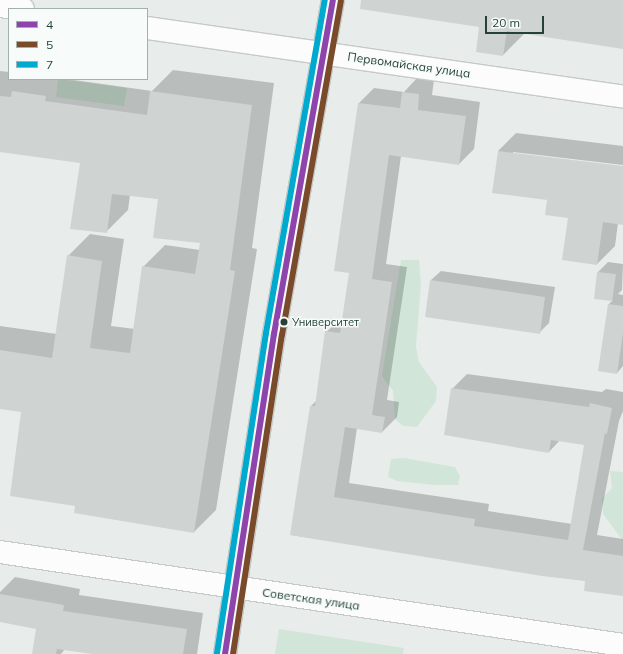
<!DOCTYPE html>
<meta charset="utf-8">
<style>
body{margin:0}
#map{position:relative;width:623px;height:654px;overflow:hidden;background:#e8edeb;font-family:Mulish,sans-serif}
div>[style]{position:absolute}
.green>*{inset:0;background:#d1e6d8}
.shadow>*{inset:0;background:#0003}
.building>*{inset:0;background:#cfd4d2}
.roads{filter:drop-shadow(1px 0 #c5cac8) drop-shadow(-1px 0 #c5cac8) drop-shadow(0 1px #c5cac8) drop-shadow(0 -1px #c5cac8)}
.street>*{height:22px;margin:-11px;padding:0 11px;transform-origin:11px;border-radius:11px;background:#fcfcfc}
.secondary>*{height:22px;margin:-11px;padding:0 11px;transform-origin:11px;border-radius:11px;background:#fcfcfc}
.bus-1>*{height:6px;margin:-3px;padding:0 3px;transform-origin:3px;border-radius:3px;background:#8e44ad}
.bus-2>*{height:6px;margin:-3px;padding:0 3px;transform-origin:3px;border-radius:3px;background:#7a4b2a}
.bus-3>*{height:6px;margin:-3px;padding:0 3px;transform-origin:3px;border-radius:3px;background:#00a9ce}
.dots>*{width:11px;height:11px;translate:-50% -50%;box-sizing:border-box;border:2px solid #f7fbf9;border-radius:50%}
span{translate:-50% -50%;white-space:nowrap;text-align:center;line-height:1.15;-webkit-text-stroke:3px #f7fbf9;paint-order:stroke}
.bus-label{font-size:11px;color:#24423a}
.left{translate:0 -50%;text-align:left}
.street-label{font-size:12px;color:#24423a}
.legend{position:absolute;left:8px;top:8px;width:140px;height:72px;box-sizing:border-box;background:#f7fbf9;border:1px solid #a3b1ad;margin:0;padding:5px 7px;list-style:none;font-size:12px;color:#24423a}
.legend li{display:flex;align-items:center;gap:8px;height:20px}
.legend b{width:20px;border:1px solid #a3b1ad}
.scale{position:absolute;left:485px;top:16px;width:59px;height:18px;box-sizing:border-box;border:2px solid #24423a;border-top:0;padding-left:5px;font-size:12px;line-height:14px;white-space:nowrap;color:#24423a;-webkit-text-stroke:3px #f7fbf9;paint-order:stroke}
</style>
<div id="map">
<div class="green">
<div style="clip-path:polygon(58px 79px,127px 88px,124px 106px,56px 97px)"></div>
<div style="clip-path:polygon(401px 260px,419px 260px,421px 284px,416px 347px,419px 362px,437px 387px,436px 401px,417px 427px,403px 426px,395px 419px,393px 391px,382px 376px)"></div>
<div style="clip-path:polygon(404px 458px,455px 467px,460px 476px,458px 485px,434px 485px,397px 481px,388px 477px,391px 459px)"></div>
<div style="clip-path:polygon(610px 471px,623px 472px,623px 541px,603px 514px,602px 498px,612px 488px)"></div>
<div style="clip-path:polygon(279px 629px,404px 648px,403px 654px,275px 654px)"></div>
</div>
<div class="shadow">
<div style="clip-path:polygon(384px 0,623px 0,623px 47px,525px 33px,503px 55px,480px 26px)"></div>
<div style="clip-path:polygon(173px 70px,274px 83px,252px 248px,257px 249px,216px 510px,194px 532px,76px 505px,23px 411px,0 408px,0 326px,57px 334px,68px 256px,90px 234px,124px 239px,111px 326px,135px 329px,143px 267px,165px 245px,200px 250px,201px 242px,160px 199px,130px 195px,128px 210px,106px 232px,81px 162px,0 151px,0 71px,9px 72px,9px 79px,67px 79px,152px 91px)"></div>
<div style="clip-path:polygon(418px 77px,434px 80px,432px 95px,480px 102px,474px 149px,459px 164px,401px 156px,386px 264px,407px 267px,387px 400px,399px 402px,397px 417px,382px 432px,357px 428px,349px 483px,489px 504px,488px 511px,572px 524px,585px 444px,560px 440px,549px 452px,452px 389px,467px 374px,602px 392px,606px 389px,623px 392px,623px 411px,619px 421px,597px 535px,623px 539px,623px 595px,586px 580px,291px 535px,311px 406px,317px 400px,326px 332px,344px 317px,350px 272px,335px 270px,359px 103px,374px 88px,404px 92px)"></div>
<div style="clip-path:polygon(516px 133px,623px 146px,623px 165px,513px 152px,513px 154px,623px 167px,623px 224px,618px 223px,615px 246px,597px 264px,569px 217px,498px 151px)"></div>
<div style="clip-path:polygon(608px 262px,623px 264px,622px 290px,618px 294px,623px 295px,623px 366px,617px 373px,609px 304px,613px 300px,595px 298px,598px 272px)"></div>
<div style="clip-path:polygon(441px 271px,555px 287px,549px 323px,539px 333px,431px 280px)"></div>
<div style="clip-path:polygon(15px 577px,80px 589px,79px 595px,203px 613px,197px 654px,98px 654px,65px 649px,61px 654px,33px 654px,37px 628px,0 621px,0 592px)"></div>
</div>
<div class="building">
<div style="clip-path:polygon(361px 0,623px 0,623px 49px,507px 31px,503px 56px,476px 52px,479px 27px,360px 9px)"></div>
<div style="clip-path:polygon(12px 91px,46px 96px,45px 101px,147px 115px,150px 91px,252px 105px,230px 270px,235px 271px,194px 533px,74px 513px,75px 506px,10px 496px,21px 412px,0 409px,0 350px,52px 358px,67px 255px,102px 261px,90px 348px,130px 353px,142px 266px,195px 274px,200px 243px,153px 238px,158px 199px,112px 194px,107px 233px,70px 229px,80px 163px,0 152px,0 96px,11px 97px)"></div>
<div style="clip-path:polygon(402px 92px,419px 94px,418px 110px,466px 116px,459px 165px,389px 155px,372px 279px,392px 282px,372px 415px,385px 417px,382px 433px,345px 427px,334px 497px,475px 519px,474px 526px,568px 540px,584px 445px,551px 440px,549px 453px,444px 435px,451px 388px,589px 407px,590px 403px,612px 408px,607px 434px,605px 433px,583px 550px,623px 556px,623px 596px,584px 591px,585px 581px,542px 576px,290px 535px,310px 406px,315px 406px,325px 331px,340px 333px,349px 273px,334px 271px,358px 103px,400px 108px)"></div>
<div style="clip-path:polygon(498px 151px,623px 166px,623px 225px,603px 222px,597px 265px,562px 260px,568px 218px,545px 215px,547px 200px,492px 193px)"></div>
<div style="clip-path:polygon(597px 272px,616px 274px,612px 301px,594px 299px)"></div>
<div style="clip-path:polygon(430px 280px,545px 297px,540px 334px,425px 317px)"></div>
<div style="clip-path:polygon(608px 304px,623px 306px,623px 333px,617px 374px,598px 371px)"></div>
<div style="clip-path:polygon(0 594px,64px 605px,63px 611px,187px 629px,183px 654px,92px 654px,57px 649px,56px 654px,32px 654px,36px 629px,0 622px)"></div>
</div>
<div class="roads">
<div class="street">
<div style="left:0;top:6px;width:23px;rotate:7deg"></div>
<div style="left:147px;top:28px;width:481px;rotate:8.2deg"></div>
</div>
<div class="secondary">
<div style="left:0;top:552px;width:630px;rotate:8.49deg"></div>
<div style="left:225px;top:654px;width:324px;rotate:-81.3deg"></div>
<div style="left:274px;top:334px;width:339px;rotate:-80deg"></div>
</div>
</div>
<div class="bus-1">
<div style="left:225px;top:654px;width:324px;rotate:-81.3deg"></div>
<div style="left:274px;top:334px;width:339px;rotate:-80deg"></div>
</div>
<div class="bus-2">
<div style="left:233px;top:654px;width:323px;rotate:-81.3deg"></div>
<div style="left:282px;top:335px;width:339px;rotate:-80deg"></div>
</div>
<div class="bus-3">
<div style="left:217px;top:653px;width:324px;rotate:-81.3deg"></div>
<div style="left:266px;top:333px;width:338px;rotate:-80deg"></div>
</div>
<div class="dots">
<div style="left:284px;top:322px;background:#24423a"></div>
</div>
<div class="bus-label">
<span class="left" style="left:292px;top:322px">Университет</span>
</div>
<div class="street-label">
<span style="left:409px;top:65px;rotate:8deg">Первомайская улица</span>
<span style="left:311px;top:599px;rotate:8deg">Советская улица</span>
</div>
<ul class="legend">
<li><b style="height:5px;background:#8e44ad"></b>4</li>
<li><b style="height:5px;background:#7a4b2a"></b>5</li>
<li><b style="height:5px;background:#00a9ce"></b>7</li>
</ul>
<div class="scale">20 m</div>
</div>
